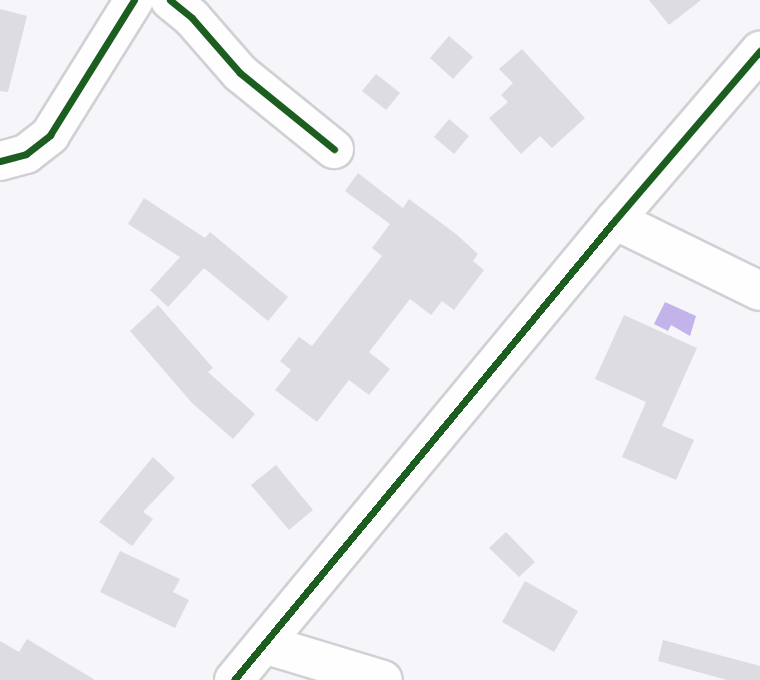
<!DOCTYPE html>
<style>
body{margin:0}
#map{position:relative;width:760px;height:680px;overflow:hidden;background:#f5f5fa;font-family:"IBM Plex Sans",sans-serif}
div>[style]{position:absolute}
.water>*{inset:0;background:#c2b3eb}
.building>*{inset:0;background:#dcdce1}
.roads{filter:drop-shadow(2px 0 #d1d0d5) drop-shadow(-2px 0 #d1d0d5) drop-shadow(0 2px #d1d0d5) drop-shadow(0 -2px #d1d0d5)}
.minor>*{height:38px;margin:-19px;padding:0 19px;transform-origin:19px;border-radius:19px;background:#fefefe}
.cycleway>*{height:7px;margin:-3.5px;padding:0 3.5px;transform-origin:3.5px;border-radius:3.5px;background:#1b5e20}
span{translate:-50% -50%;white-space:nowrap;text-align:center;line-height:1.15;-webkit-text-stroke:6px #fff;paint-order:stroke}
</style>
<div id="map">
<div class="water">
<div style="clip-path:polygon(665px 302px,696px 316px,690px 336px,671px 325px,668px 331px,654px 324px)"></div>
</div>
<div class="building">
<div style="clip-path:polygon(649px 0,701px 0,669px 25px)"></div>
<div style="clip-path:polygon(0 9px,27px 16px,8px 92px,0 91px)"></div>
<div style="clip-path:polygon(449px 36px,473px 57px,453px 79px,430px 58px)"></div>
<div style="clip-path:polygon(522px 49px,585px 118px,552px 148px,540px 136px,521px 154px,489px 118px,508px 102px,501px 95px,513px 83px,499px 69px)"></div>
<div style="clip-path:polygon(376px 74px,400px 93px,386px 110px,362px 91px)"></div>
<div style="clip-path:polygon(449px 119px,469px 136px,454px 154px,434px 137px)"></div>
<div style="clip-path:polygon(358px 173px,403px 208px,409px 199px,456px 234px,478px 254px,473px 261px,484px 270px,454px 310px,442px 301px,431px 315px,410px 299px,369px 352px,390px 369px,369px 395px,349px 380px,317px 422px,275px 390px,291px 370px,280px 361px,299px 337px,312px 346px,382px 256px,372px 248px,390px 224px,345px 191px)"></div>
<div style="clip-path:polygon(144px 198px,205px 238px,210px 232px,288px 297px,268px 321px,204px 268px,168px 307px,150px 290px,180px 257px,128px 224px)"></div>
<div style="clip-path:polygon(158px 305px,213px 368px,208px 372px,255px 414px,233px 439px,192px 403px,130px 331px)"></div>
<div style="clip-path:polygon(624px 315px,697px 348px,662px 426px,694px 440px,676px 480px,622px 457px,646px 402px,595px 379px)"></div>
<div style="clip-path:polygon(153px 457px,175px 478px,143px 512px,153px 519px,132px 546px,99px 522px)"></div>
<div style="clip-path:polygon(276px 465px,313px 510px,289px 530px,251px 485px)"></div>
<div style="clip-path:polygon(506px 532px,535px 562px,519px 577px,489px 548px)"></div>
<div style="clip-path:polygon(120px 551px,180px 579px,173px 592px,189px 600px,175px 628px,100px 592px)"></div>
<div style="clip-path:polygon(525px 581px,578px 611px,554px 652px,502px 622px)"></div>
<div style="clip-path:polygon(27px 639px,95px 680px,0 680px,0 641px,19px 652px)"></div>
<div style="clip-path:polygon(663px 640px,760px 666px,760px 680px,727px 680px,658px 661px)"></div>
</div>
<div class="roads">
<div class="minor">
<div style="left:170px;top:0;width:28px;rotate:39deg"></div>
<div style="left:192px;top:18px;width:73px;rotate:48.9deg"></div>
<div style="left:240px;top:73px;width:121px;rotate:39deg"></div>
<div style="left:0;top:161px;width:27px;rotate:-15deg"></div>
<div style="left:26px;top:154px;width:31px;rotate:-38deg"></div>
<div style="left:50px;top:135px;width:159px;rotate:-58.1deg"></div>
<div style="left:615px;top:220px;width:161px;rotate:26.1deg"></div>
<div style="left:264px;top:644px;width:124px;rotate:16.8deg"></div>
<div style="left:234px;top:680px;width:597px;rotate:-50.37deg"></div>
<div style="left:615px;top:220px;width:223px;rotate:-49.4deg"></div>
</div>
</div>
<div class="cycleway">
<div style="left:170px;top:0;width:28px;rotate:39deg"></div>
<div style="left:192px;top:18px;width:73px;rotate:48.9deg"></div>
<div style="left:240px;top:73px;width:121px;rotate:39deg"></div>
<div style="left:0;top:161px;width:27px;rotate:-15deg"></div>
<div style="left:26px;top:154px;width:31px;rotate:-38deg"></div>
<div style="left:50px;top:135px;width:159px;rotate:-58.1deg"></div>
<div style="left:234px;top:680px;width:597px;rotate:-50.37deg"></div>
<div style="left:615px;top:220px;width:223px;rotate:-49.4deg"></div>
</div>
</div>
